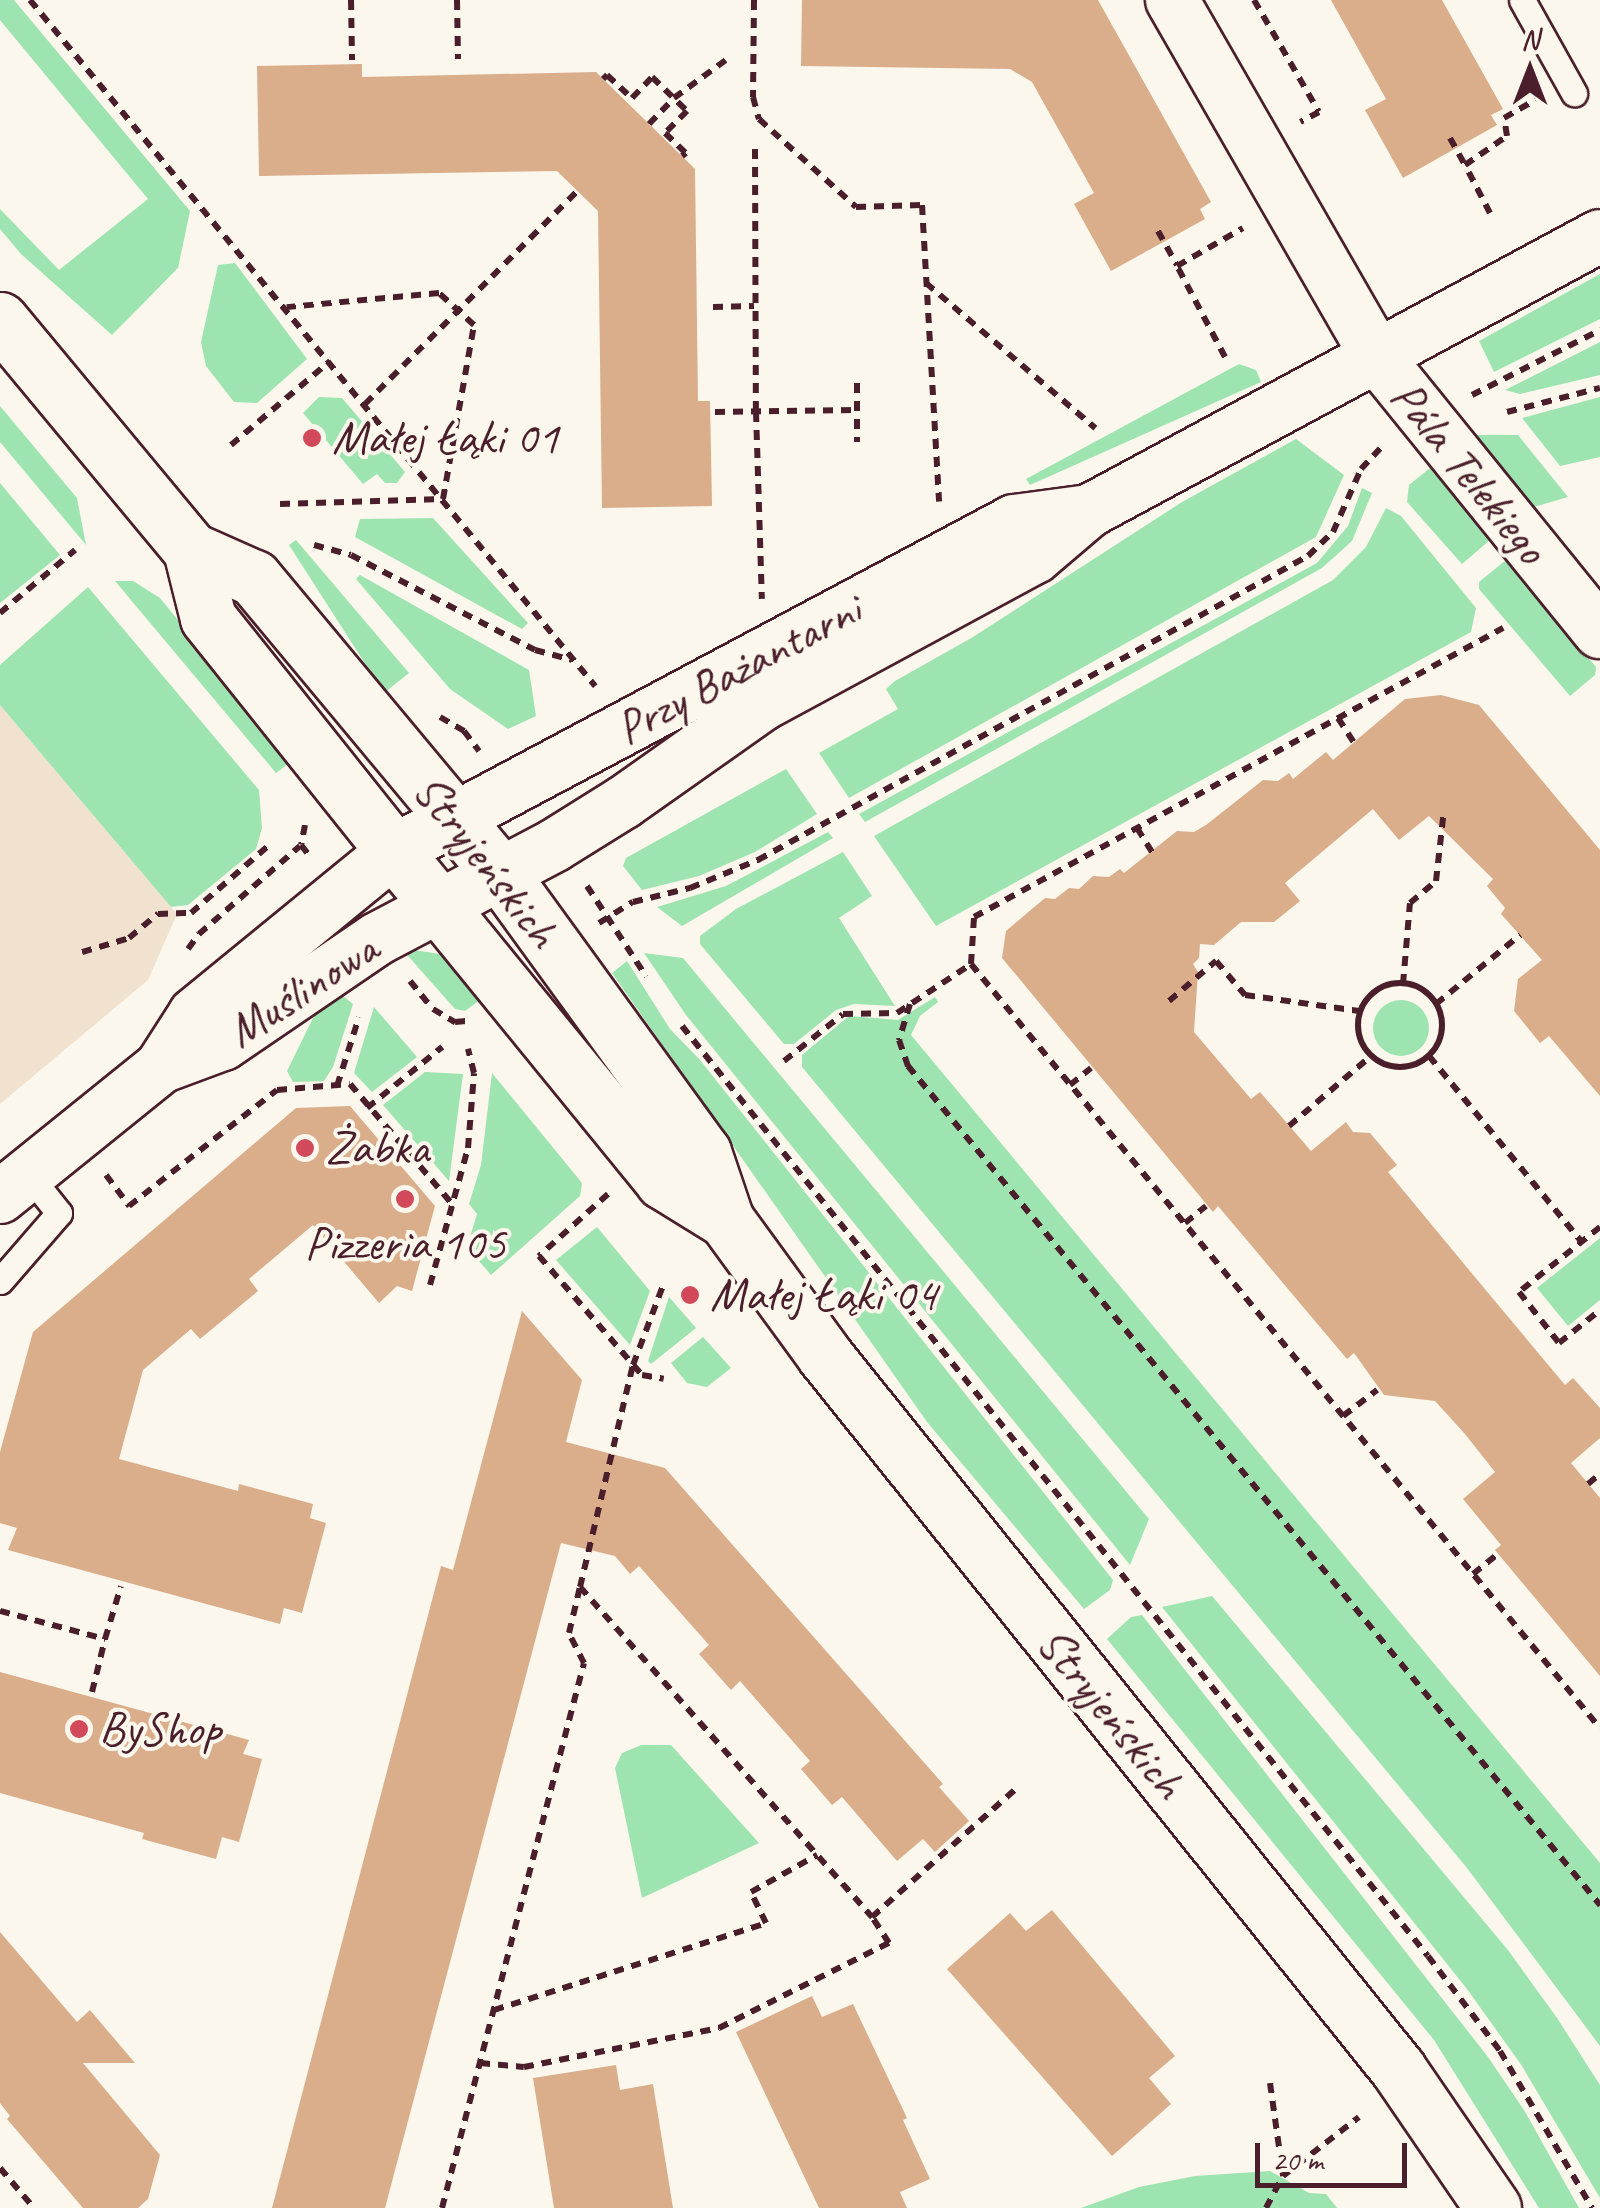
<!DOCTYPE html>
<meta charset="utf-8">
<style>
body{margin:0}
#map{position:relative;width:1600px;height:2208px;overflow:hidden;background:#fbf7ec;font-family:Caveat,sans-serif}
div>[style]{position:absolute}
.built>*{inset:0;background:#f1e1cf}
.green>*{inset:0;background:#9ee4b0}
.round{border-radius:50%}
.building>*{inset:0;background:#daad8b}
.path>*{height:6px;margin-top:-3px;transform-origin:0;background:repeating-linear-gradient(90deg,#4a1f2b 0 10px,transparent 0 18px)}
.path>.ring{margin:-3px;padding:0;box-sizing:content-box;background:none;border:6px solid #4a1f2b;border-radius:50%}
.roads{filter:drop-shadow(2px 0 #4a1f2b) drop-shadow(-2px 0 #4a1f2b) drop-shadow(0 2px #4a1f2b) drop-shadow(0 -2px #4a1f2b)}
.service>*{height:25px;margin:-12.5px;padding:0 12.5px;transform-origin:12.5px;border-radius:12.5px;background:#fbf7ec}
.minor>*{height:52px;margin:-26px;padding:0 26px;transform-origin:26px;border-radius:26px;background:#fbf7ec}
.tertiary>*{height:55px;margin:-27.5px;padding:0 27.5px;transform-origin:27.5px;border-radius:27.5px;background:#fbf7ec}
.dots>*{width:28px;height:28px;translate:-50% -50%;box-sizing:border-box;border:5px solid #fbf7ec;border-radius:50%}
span{translate:-50% -50%;white-space:nowrap;text-align:center;line-height:1.15;-webkit-text-stroke:8px #fbf7ec;paint-order:stroke}
.poi-label{font-size:48px;color:#4a1f2b}
.left{translate:0 -50%;text-align:left}
.street-label{font-size:48px;color:#4a1f2b}
.north{position:absolute;left:1480px;top:20px;width:100px;height:100px;-webkit-text-stroke:8px #fbf7ec;paint-order:stroke;rotate:0deg;font-size:28px;font-weight:700;line-height:40px;text-align:center;color:#4a1f2b}
.north::after{content:'';display:block;margin:auto;width:35px;height:45px;background:#4a1f2b;clip-path:polygon(50% 0,100% 100%,50% 72%,0 100%)}
.scale{position:absolute;left:1255px;top:2143px;width:152px;height:45px;box-sizing:border-box;border:5px solid #4a1f2b;border-top:0;padding-left:12px;font-size:30px;line-height:35px;white-space:nowrap;color:#4a1f2b;-webkit-text-stroke:8px #fbf7ec;paint-order:stroke}
</style>
<div id="map">
<div class="built">
<div style="clip-path:polygon(0 705px,177px 914px,148px 980px,0 1104px)"></div>
</div>
<div class="green">
<div style="clip-path:polygon(0 0,14px 0,190px 211px,178px 268px,112px 335px,21px 254px,0 229px,0 209px,59px 270px,148px 199px,0 20px)"></div>
<div style="clip-path:polygon(235px 263px,307px 359px,257px 403px,234px 402px,206px 366px,201px 342px,218px 265px)"></div>
<div style="clip-path:polygon(1600px 274px,1600px 319px,1494px 372px,1479px 341px)"></div>
<div style="clip-path:polygon(1600px 342px,1600px 375px,1520px 394px,1505px 390px)"></div>
<div style="clip-path:polygon(1239px 364px,1256px 370px,1261px 382px,1030px 485px,1026px 479px)"></div>
<div style="clip-path:polygon(319px 397px,342px 398px,405px 472px,397px 483px,385px 483px,377px 474px,363px 484px,303px 413px)"></div>
<div style="clip-path:polygon(1600px 397px,1600px 457px,1560px 466px,1522px 418px)"></div>
<div style="clip-path:polygon(0 406px,77px 498px,86px 545px,0 442px)"></div>
<div style="clip-path:polygon(1473px 435px,1518px 435px,1568px 497px,1527px 509px)"></div>
<div style="clip-path:polygon(1296px 439px,1344px 475px,1316px 537px,849px 798px,819px 753px,898px 709px,886px 689px,895px 681px,973px 637px,1182px 502px)"></div>
<div style="clip-path:polygon(1430px 468px,1490px 540px,1462px 564px,1407px 502px,1409px 485px)"></div>
<div style="clip-path:polygon(0 483px,60px 555px,0 603px)"></div>
<div style="clip-path:polygon(1362px 488px,1372px 493px,1352px 541px,1322px 568px,865px 822px,859px 814px,1317px 563px,1348px 526px)"></div>
<div style="clip-path:polygon(1386px 508px,1401px 516px,1476px 608px,1471px 632px,936px 926px,874px 836px,1333px 580px,1366px 547px)"></div>
<div style="clip-path:polygon(433px 518px,528px 623px,522px 629px,355px 537px,360px 519px)"></div>
<div style="clip-path:polygon(296px 540px,409px 673px,384px 693px,289px 545px)"></div>
<div style="clip-path:polygon(1506px 560px,1596px 667px,1595px 675px,1570px 696px,1479px 589px,1479px 582px)"></div>
<div style="clip-path:polygon(360px 575px,529px 670px,536px 716px,508px 729px,450px 689px,356px 579px)"></div>
<div style="clip-path:polygon(115px 581px,133px 581px,160px 598px,292px 761px,276px 773px)"></div>
<div style="clip-path:polygon(88px 587px,259px 790px,262px 828px,256px 849px,188px 905px,171px 907px,0 705px,0 665px)"></div>
<div style="clip-path:polygon(786px 769px,817px 814px,755px 852px,699px 876px,642px 890px,623px 866px,626px 858px)"></div>
<div style="clip-path:polygon(828px 832px,833px 838px,682px 926px,657px 907px,726px 886px)"></div>
<div style="clip-path:polygon(843px 852px,872px 896px,839px 918px,895px 1006px,854px 1004px,836px 1010px,794px 1044px,784px 1044px,700px 944px,700px 936px,736px 909px)"></div>
<div style="clip-path:polygon(401px 948px,446px 955px,488px 994px,465px 1011px,455px 1009px)"></div>
<div style="clip-path:polygon(644px 953px,683px 958px,1149px 1519px,1130px 1565px,686px 1015px)"></div>
<div style="clip-path:polygon(627px 961px,670px 1029px,700px 1060px,1113px 1580px,1110px 1590px,1084px 1609px,927px 1422px,612px 973px)"></div>
<div style="clip-path:polygon(343px 996px,353px 1004px,333px 1067px,324px 1081px,293px 1082px,287px 1071px,314px 1016px)"></div>
<div style="clip-path:polygon(935px 997px,938px 1002px,920px 1016px,911px 1035px,1600px 1863px,1600px 2046px,1467px 1868px,802px 1067px,802px 1055px,849px 1016px,898px 1020px)"></div>
<div class="round" style="left:1373px;top:1000px;width:56px;height:56px"></div>
<div style="clip-path:polygon(374px 1007px,417px 1057px,372px 1092px,354px 1073px)"></div>
<div style="clip-path:polygon(425px 1072px,463px 1074px,449px 1181px,383px 1105px)"></div>
<div style="clip-path:polygon(492px 1073px,582px 1183px,580px 1196px,491px 1275px,467px 1247px,477px 1214px,469px 1204px,481px 1165px)"></div>
<div style="clip-path:polygon(597px 1227px,650px 1291px,630px 1345px,556px 1260px)"></div>
<div style="clip-path:polygon(1600px 1238px,1600px 1300px,1568px 1326px,1537px 1288px)"></div>
<div style="clip-path:polygon(669px 1297px,696px 1328px,651px 1364px,648px 1361px)"></div>
<div style="clip-path:polygon(703px 1337px,731px 1368px,707px 1387px,687px 1383px,671px 1363px)"></div>
<div style="clip-path:polygon(1212px 1596px,1508px 1950px,1557px 2018px,1600px 2085px,1600px 2198px,1522px 2066px,1467px 1989px,1162px 1607px)"></div>
<div style="clip-path:polygon(1142px 1615px,1488px 2057px,1524px 2110px,1579px 2208px,1539px 2208px,1434px 2040px,1107px 1639px,1131px 1617px)"></div>
<div style="clip-path:polygon(641px 1745px,671px 1745px,759px 1843px,642px 1898px,615px 1768px,622px 1753px)"></div>
<div style="clip-path:polygon(1270px 2171px,1309px 2193px,1326px 2194px,1337px 2208px,1081px 2208px,1139px 2187px,1195px 2176px)"></div>
</div>
<div class="building">
<div style="clip-path:polygon(802px 0,1098px 0,1211px 202px,1200px 209px,1205px 219px,1111px 271px,1074px 204px,1094px 193px,1032px 82px,1010px 69px,801px 66px)"></div>
<div style="clip-path:polygon(1331px 0,1442px 0,1503px 109px,1491px 115px,1497px 125px,1403px 178px,1365px 110px,1386px 99px)"></div>
<div style="clip-path:polygon(362px 64px,362px 77px,596px 72px,695px 169px,698px 401px,710px 401px,712px 506px,602px 508px,598px 211px,557px 171px,259px 176px,257px 66px)"></div>
<div style="clip-path:polygon(1441px 695px,1479px 705px,1600px 850px,1600px 1096px,1549px 1036px,1540px 1043px,1514px 1011px,1518px 979px,1542px 960px,1501px 914px,1505px 908px,1487px 886px,1493px 879px,1429px 816px,1399px 840px,1373px 809px,1285px 883px,1300px 901px,1274px 922px,1241px 922px,1214px 945px,1200px 944px,1199px 958px,1193px 964px,1198px 972px,1194px 1032px,1251px 1099px,1260px 1092px,1311px 1151px,1346px 1122px,1353px 1132px,1370px 1133px,1397px 1165px,1388px 1172px,1474px 1276px,1565px 1385px,1573px 1378px,1600px 1408px,1600px 1438px,1571px 1463px,1600px 1498px,1600px 1676px,1495px 1550px,1501px 1545px,1463px 1499px,1495px 1472px,1465px 1434px,1435px 1401px,1384px 1395px,1354px 1353px,1347px 1359px,1218px 1206px,1213px 1212px,1002px 958px,1006px 931px,1045px 898px,1055px 899px,1069px 888px,1079px 889px,1093px 876px,1109px 877px,1120px 869px,1124px 873px,1177px 831px,1194px 832px,1206px 825px,1263px 780px,1278px 781px,1289px 773px,1293px 779px,1326px 752px,1333px 760px,1405px 699px)"></div>
<div style="clip-path:polygon(350px 1106px,435px 1206px,412px 1291px,397px 1286px,379px 1303px,313px 1225px,249px 1279px,258px 1291px,200px 1339px,191px 1329px,143px 1370px,119px 1459px,238px 1491px,239px 1484px,313px 1504px,310px 1518px,326px 1523px,302px 1613px,284px 1608px,280px 1624px,8px 1550px,17px 1528px,0 1523px,0 1452px,33px 1332px,296px 1108px)"></div>
<div style="clip-path:polygon(522px 1311px,582px 1380px,566px 1442px,665px 1468px,943px 1784px,939px 1787px,969px 1821px,935px 1852px,923px 1839px,897px 1861px,842px 1797px,832px 1805px,801px 1769px,810px 1761px,740px 1681px,731px 1690px,699px 1654px,709px 1645px,639px 1566px,630px 1574px,615px 1556px,561px 1543px,385px 2208px,272px 2208px,441px 1566px,453px 1570px)"></div>
<div style="clip-path:polygon(0 1672px,249px 1740px,243px 1754px,262px 1759px,239px 1842px,222px 1837px,216px 1859px,142px 1839px,144px 1833px,0 1793px)"></div>
<div style="clip-path:polygon(1052px 1910px,1175px 2056px,1149px 2078px,1171px 2104px,1112px 2156px,947px 1969px,1010px 1913px,1026px 1931px)"></div>
<div style="clip-path:polygon(0 1932px,77px 2022px,90px 2010px,135px 2063px,83px 2063px,160px 2155px,148px 2199px,138px 2208px,83px 2208px,7px 2119px,10px 2116px,0 2103px)"></div>
<div style="clip-path:polygon(812px 1996px,822px 2017px,853px 2004px,907px 2118px,903px 2120px,930px 2179px,900px 2192px,907px 2208px,819px 2208px,736px 2032px)"></div>
<div style="clip-path:polygon(616px 2065px,620px 2090px,653px 2084px,673px 2208px,554px 2208px,533px 2078px)"></div>
</div>
<div class="path">
<div style="left:30px;top:0;width:889px;rotate:50.52deg"></div>
<div style="left:351px;top:0;width:60px;rotate:89deg"></div>
<div style="left:457px;top:0;width:59px;rotate:89deg"></div>
<div style="left:754px;top:0;width:97px;rotate:90.6deg"></div>
<div style="left:753px;top:97px;width:23px;rotate:75deg"></div>
<div style="left:759px;top:119px;width:131px;rotate:42.2deg"></div>
<div style="left:856px;top:207px;width:66px;rotate:-1.7deg"></div>
<div style="left:922px;top:205px;width:297px;rotate:86.7deg"></div>
<div style="left:1254px;top:0;width:129px;rotate:59.9deg"></div>
<div style="left:1319px;top:112px;width:21px;rotate:152deg"></div>
<div style="left:603px;top:79px;width:6px;rotate:-45deg"></div>
<div style="left:607px;top:75px;width:34px;rotate:43deg"></div>
<div style="left:632px;top:98px;width:29px;rotate:-46deg"></div>
<div style="left:652px;top:77px;width:49px;rotate:44.2deg"></div>
<div style="left:687px;top:111px;width:31px;rotate:135deg"></div>
<div style="left:665px;top:133px;width:29px;rotate:44deg"></div>
<div style="left:686px;top:153px;width:5px;rotate:143deg"></div>
<div style="left:649px;top:124px;width:36px;rotate:-46deg"></div>
<div style="left:674px;top:98px;width:64px;rotate:-36.2deg"></div>
<div style="left:1450px;top:138px;width:31px;rotate:61deg"></div>
<div style="left:755px;top:149px;width:263px;rotate:89.8deg"></div>
<div style="left:756px;top:412px;width:187px;rotate:88.2deg"></div>
<div style="left:1490px;top:213px;width:54px;rotate:-117.5deg"></div>
<div style="left:1465px;top:165px;width:51px;rotate:-34.6deg"></div>
<div style="left:1507px;top:136px;width:18px;rotate:-99deg"></div>
<div style="left:1504px;top:118px;width:36px;rotate:-30deg"></div>
<div style="left:1158px;top:231px;width:39px;rotate:61deg"></div>
<div style="left:926px;top:283px;width:223px;rotate:40.6deg"></div>
<div style="left:713px;top:307px;width:41px;rotate:-1.4deg"></div>
<div style="left:1225px;top:357px;width:103px;rotate:-117.8deg"></div>
<div style="left:1177px;top:266px;width:76px;rotate:-29.9deg"></div>
<div style="left:857px;top:383px;width:59px;rotate:90deg"></div>
<div style="left:1472px;top:395px;width:144px;rotate:-26.9deg"></div>
<div style="left:365px;top:404px;width:301px;rotate:-45.1deg"></div>
<div style="left:715px;top:412px;width:142px;rotate:-0.8deg"></div>
<div style="left:1507px;top:412px;width:96px;rotate:-14.5deg"></div>
<div style="left:231px;top:445px;width:130px;rotate:-40.3deg"></div>
<div style="left:280px;top:504px;width:163px;rotate:-1.8deg"></div>
<div style="left:443px;top:499px;width:177px;rotate:-79.9deg"></div>
<div style="left:474px;top:325px;width:47px;rotate:-137.6deg"></div>
<div style="left:439px;top:293px;width:153px;rotate:174.7deg"></div>
<div style="left:314px;top:545px;width:38px;rotate:15deg"></div>
<div style="left:351px;top:555px;width:207px;rotate:27.3deg"></div>
<div style="left:535px;top:650px;width:38px;rotate:15deg"></div>
<div style="left:0;top:613px;width:98px;rotate:-40deg"></div>
<div style="left:440px;top:717px;width:28px;rotate:30deg"></div>
<div style="left:464px;top:731px;width:25px;rotate:53deg"></div>
<div style="left:1338px;top:718px;width:30px;rotate:57deg"></div>
<div style="left:305px;top:825px;width:20px;rotate:101deg"></div>
<div style="left:301px;top:845px;width:11px;rotate:52deg"></div>
<div style="left:1137px;top:828px;width:34px;rotate:58deg"></div>
<div style="left:587px;top:886px;width:108px;rotate:56.8deg"></div>
<div style="left:599px;top:923px;width:40px;rotate:-32deg"></div>
<div style="left:633px;top:902px;width:59px;rotate:-13.8deg"></div>
<div style="left:690px;top:888px;width:74px;rotate:-22.4deg"></div>
<div style="left:758px;top:860px;width:628px;rotate:-28.93deg"></div>
<div style="left:1308px;top:556px;width:35px;rotate:-44deg"></div>
<div style="left:1333px;top:532px;width:69px;rotate:-66deg"></div>
<div style="left:1361px;top:469px;width:33px;rotate:-47deg"></div>
<div style="left:188px;top:949px;width:19px;rotate:-54deg"></div>
<div style="left:199px;top:934px;width:134px;rotate:-41.1deg"></div>
<div style="left:82px;top:952px;width:49px;rotate:-16.6deg"></div>
<div style="left:129px;top:938px;width:38px;rotate:-40deg"></div>
<div style="left:158px;top:914px;width:33px;rotate:-2deg"></div>
<div style="left:191px;top:913px;width:101px;rotate:-41deg"></div>
<div style="left:971px;top:964px;width:990px;rotate:50.54deg"></div>
<div style="left:410px;top:981px;width:36px;rotate:51deg"></div>
<div style="left:433px;top:1009px;width:26px;rotate:31deg"></div>
<div style="left:455px;top:1022px;width:11px;rotate:-5deg"></div>
<div class="ring" style="left:1358px;top:983px;width:78px;height:78px"></div>
<div style="left:1403px;top:984px;width:81px;rotate:-85.1deg"></div>
<div style="left:1410px;top:903px;width:34px;rotate:-40deg"></div>
<div style="left:1436px;top:881px;width:71px;rotate:-83.6deg"></div>
<div style="left:1169px;top:1001px;width:62px;rotate:-40.4deg"></div>
<div style="left:1216px;top:961px;width:45px;rotate:49.5deg"></div>
<div style="left:1245px;top:995px;width:115px;rotate:8deg"></div>
<div style="left:910px;top:1004px;width:38px;rotate:107deg"></div>
<div style="left:899px;top:1040px;width:28px;rotate:71deg"></div>
<div style="left:908px;top:1066px;width:1088px;rotate:50.48deg"></div>
<div style="left:1436px;top:1004px;width:109px;rotate:-39.4deg"></div>
<div style="left:682px;top:1026px;width:1192px;rotate:51.27deg"></div>
<div style="left:1428px;top:1956px;width:119px;rotate:52.8deg"></div>
<div style="left:1500px;top:2051px;width:182px;rotate:59.6deg"></div>
<div style="left:1429px;top:1056px;width:241px;rotate:50.6deg"></div>
<div style="left:784px;top:1061px;width:75px;rotate:-38.5deg"></div>
<div style="left:843px;top:1014px;width:54px;rotate:-1.1deg"></div>
<div style="left:897px;top:1013px;width:89px;rotate:-33.5deg"></div>
<div style="left:971px;top:964px;width:47px;rotate:-86.3deg"></div>
<div style="left:974px;top:917px;width:603px;rotate:-28.65deg"></div>
<div style="left:1070px;top:1085px;width:27px;rotate:-39deg"></div>
<div style="left:337px;top:1086px;width:72px;rotate:-72.3deg"></div>
<div style="left:367px;top:1108px;width:97px;rotate:-39.1deg"></div>
<div style="left:1289px;top:1126px;width:108px;rotate:-40.5deg"></div>
<div style="left:106px;top:1175px;width:39px;rotate:53deg"></div>
<div style="left:129px;top:1206px;width:188px;rotate:-38.1deg"></div>
<div style="left:277px;top:1090px;width:73px;rotate:-4.7deg"></div>
<div style="left:350px;top:1084px;width:157px;rotate:49.6deg"></div>
<div style="left:608px;top:1194px;width:93px;rotate:138.1deg"></div>
<div style="left:539px;top:1256px;width:157px;rotate:49.1deg"></div>
<div style="left:642px;top:1375px;width:22px;rotate:10deg"></div>
<div style="left:1185px;top:1223px;width:27px;rotate:-39deg"></div>
<div style="left:1600px;top:1227px;width:104px;rotate:141.3deg"></div>
<div style="left:1519px;top:1292px;width:65px;rotate:51.9deg"></div>
<div style="left:1559px;top:1343px;width:53px;rotate:-38.8deg"></div>
<div style="left:430px;top:1285px;width:142px;rotate:-74.5deg"></div>
<div style="left:468px;top:1148px;width:75px;rotate:-85.4deg"></div>
<div style="left:474px;top:1073px;width:25px;rotate:-104deg"></div>
<div style="left:1343px;top:1416px;width:43px;rotate:-37.4deg"></div>
<div style="left:1588px;top:1484px;width:16px;rotate:-40deg"></div>
<div style="left:1473px;top:1574px;width:32px;rotate:-39deg"></div>
<div style="left:580px;top:1587px;width:228px;rotate:-76.6deg"></div>
<div style="left:633px;top:1365px;width:88px;rotate:-69.3deg"></div>
<div style="left:0;top:1611px;width:109px;rotate:14.9deg"></div>
<div style="left:105px;top:1639px;width:55px;rotate:-73.2deg"></div>
<div style="left:92px;top:1692px;width:55px;rotate:-76.2deg"></div>
<div style="left:494px;top:2010px;width:286px;rotate:-17.7deg"></div>
<div style="left:766px;top:1923px;width:34px;rotate:-116deg"></div>
<div style="left:751px;top:1892px;width:76px;rotate:-29.3deg"></div>
<div style="left:480px;top:2063px;width:44px;rotate:5.2deg"></div>
<div style="left:524px;top:2067px;width:199px;rotate:-11.3deg"></div>
<div style="left:719px;top:2028px;width:190px;rotate:-26.6deg"></div>
<div style="left:889px;top:1943px;width:31px;rotate:-123deg"></div>
<div style="left:1270px;top:2083px;width:94px;rotate:82deg"></div>
<div style="left:0;top:2168px;width:52px;rotate:49.6deg"></div>
<div style="left:442px;top:2208px;width:563px;rotate:-75.4deg"></div>
<div style="left:584px;top:1663px;width:34px;rotate:-117deg"></div>
<div style="left:569px;top:1633px;width:47px;rotate:-76.6deg"></div>
<div style="left:580px;top:1587px;width:441px;rotate:48.5deg"></div>
<div style="left:872px;top:1917px;width:195px;rotate:-41.7deg"></div>
<div style="left:1266px;top:2208px;width:36px;rotate:-62deg"></div>
<div style="left:1283px;top:2176px;width:96px;rotate:-37.8deg"></div>
</div>
<div class="roads">
<div class="service">
<div style="left:1522px;top:0;width:107px;rotate:60.8deg"></div>
<div style="left:0;top:1281px;width:90px;rotate:-49.1deg"></div>
<div style="left:59px;top:1213px;width:50px;rotate:-128.5deg"></div>
</div>
<div class="minor">
<div style="left:1172px;top:0;width:412px;rotate:60.1deg"></div>
<div style="left:1377px;top:357px;width:354px;rotate:51deg"></div>
<div style="left:161px;top:1067px;width:66px;rotate:-20.4deg"></div>
<div style="left:223px;top:1044px;width:186px;rotate:-34.3deg"></div>
<div style="left:377px;top:939px;width:201px;rotate:-27.8deg"></div>
<div style="left:555px;top:845px;width:81px;rotate:-31.9deg"></div>
<div style="left:624px;top:802px;width:170px;rotate:-35.2deg"></div>
<div style="left:763px;top:704px;width:309px;rotate:-28.4deg"></div>
<div style="left:1035px;top:557px;width:71px;rotate:-40.4deg"></div>
<div style="left:1089px;top:511px;width:580px;rotate:-28.29deg"></div>
<div style="left:0;top:1197px;width:207px;rotate:-38.9deg"></div>
<div style="left:161px;top:1067px;width:63px;rotate:-57.3deg"></div>
<div style="left:195px;top:1014px;width:257px;rotate:-39.3deg"></div>
<div style="left:394px;top:851px;width:702px;rotate:-28.02deg"></div>
<div style="left:1014px;top:521px;width:76px;rotate:-7.6deg"></div>
</div>
<div class="tertiary">
<div style="left:0;top:320px;width:299px;rotate:50.3deg"></div>
<div style="left:191px;top:550px;width:70px;rotate:76deg"></div>
<div style="left:208px;top:618px;width:298px;rotate:51.4deg"></div>
<div style="left:394px;top:851px;width:426px;rotate:50.8deg"></div>
<div style="left:663px;top:1181px;width:74px;rotate:31.8deg"></div>
<div style="left:191px;top:550px;width:69px;rotate:24deg"></div>
<div style="left:254px;top:578px;width:384px;rotate:50.2deg"></div>
<div style="left:500px;top:873px;width:345px;rotate:54deg"></div>
<div style="left:703px;top:1152px;width:72px;rotate:71.3deg"></div>
<div style="left:726px;top:1220px;width:168px;rotate:53.9deg"></div>
<div style="left:825px;top:1356px;width:915px;rotate:51.21deg"></div>
<div style="left:1398px;top:2069px;width:168px;rotate:55.6deg"></div>
</div>
</div>
<div class="dots">
<div style="left:312px;top:438px;background:#d1495b"></div>
<div style="left:305px;top:1148px;background:#d1495b"></div>
<div style="left:405px;top:1199px;background:#d1495b"></div>
<div style="left:690px;top:1295px;background:#d1495b"></div>
<div style="left:79px;top:1729px;background:#d1495b"></div>
</div>
<div class="poi-label">
<span class="left" style="left:332px;top:438px">Małej Łąki 01</span>
<span class="left" style="left:325px;top:1148px">Żabka</span>
<span style="left:405px;top:1244px">Pizzeria 105</span>
<span class="left" style="left:710px;top:1295px">Małej Łąki 04</span>
<span class="left" style="left:99px;top:1729px">ByShop</span>
</div>
<div class="street-label">
<span style="left:1469px;top:472px;rotate:51deg">Pála Telekiego</span>
<span style="left:738px;top:669px;rotate:-28deg">Przy Bażantarni</span>
<span style="left:486px;top:861px;rotate:52deg">Stryjeńskich</span>
<span style="left:302px;top:990px;rotate:-33deg">Muślinowa</span>
<span style="left:1111px;top:1713px;rotate:51deg">Stryjeńskich</span>
</div>
<div class="north">N</div>
<div class="scale">20 m</div>
</div>
